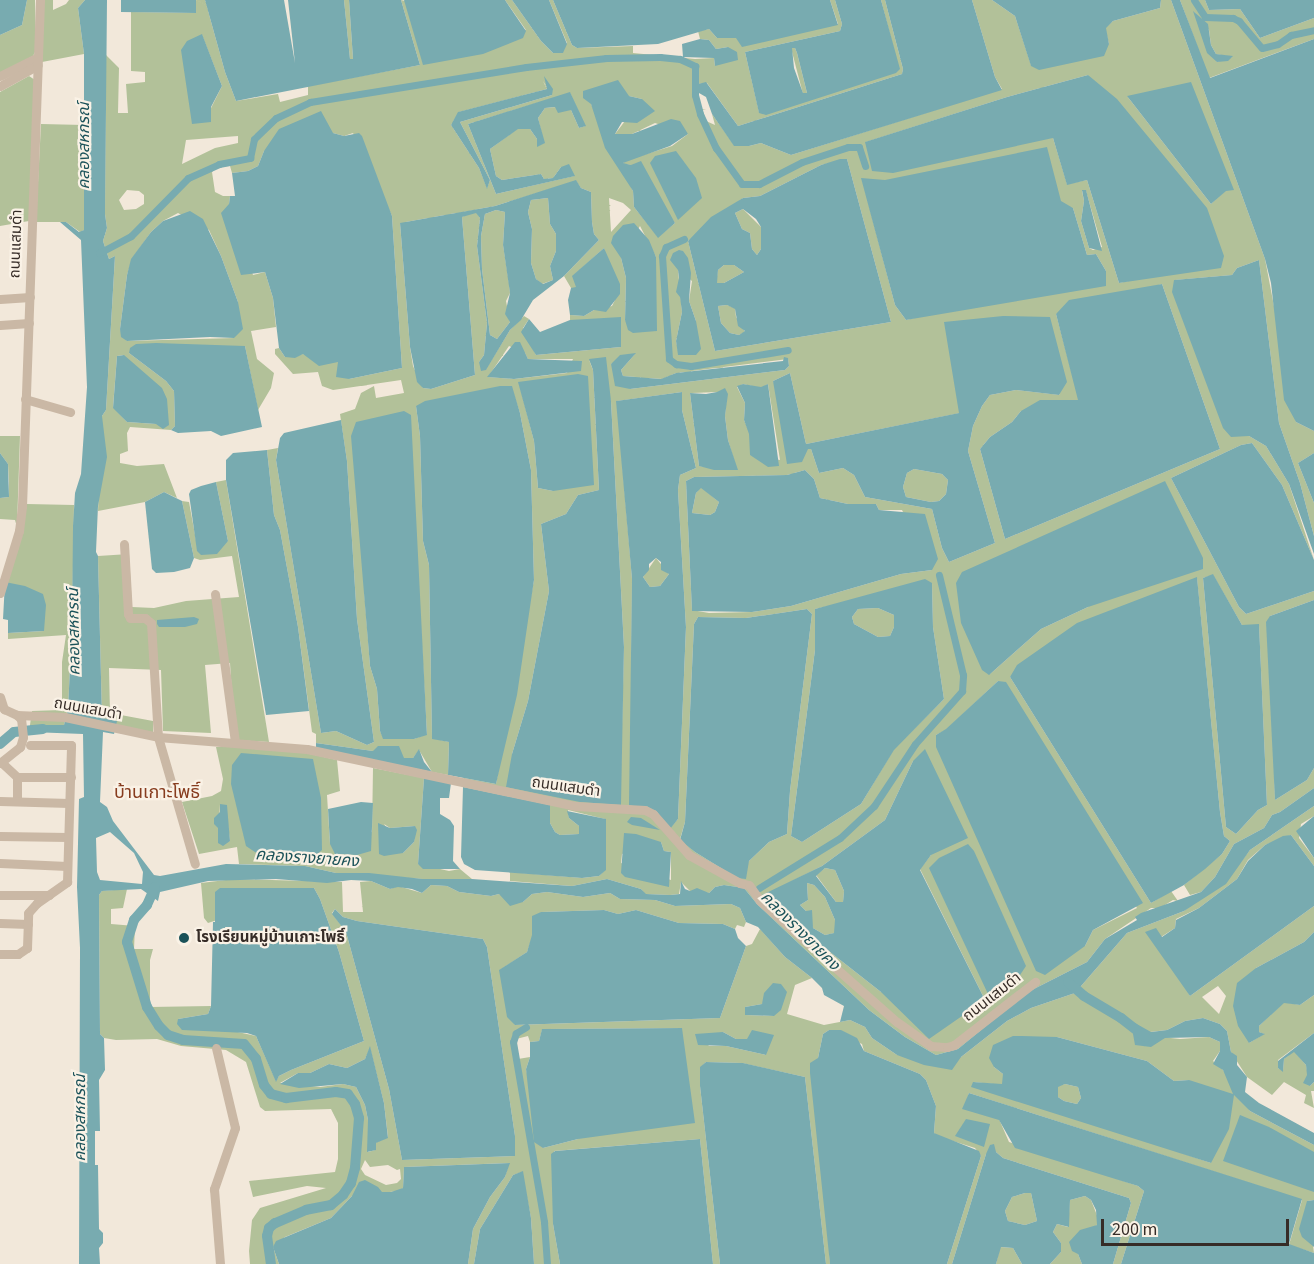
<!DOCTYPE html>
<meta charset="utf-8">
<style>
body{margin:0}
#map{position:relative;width:1314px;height:1264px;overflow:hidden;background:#f2e8da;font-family:"Source Sans 3","Noto Sans Thai",sans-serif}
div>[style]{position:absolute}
.green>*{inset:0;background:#b2c199}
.water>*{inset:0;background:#78abb0}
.canal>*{height:7px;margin:-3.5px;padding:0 3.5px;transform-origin:3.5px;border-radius:3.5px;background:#78abb0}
.river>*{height:10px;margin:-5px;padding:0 5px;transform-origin:5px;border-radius:5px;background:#78abb0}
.minor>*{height:9px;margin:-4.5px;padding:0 4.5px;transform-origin:4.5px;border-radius:4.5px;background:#cab8a5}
.dots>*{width:16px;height:16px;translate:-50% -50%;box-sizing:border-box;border:3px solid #faf2e6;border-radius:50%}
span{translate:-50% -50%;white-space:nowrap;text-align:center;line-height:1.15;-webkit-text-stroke:4.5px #faf2e6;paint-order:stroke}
.street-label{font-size:15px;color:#362c27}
.poi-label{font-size:15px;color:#362c27;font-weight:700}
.left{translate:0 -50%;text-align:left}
.water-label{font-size:16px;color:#1b5259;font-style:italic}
.quarter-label{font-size:18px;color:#873c1e}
.scale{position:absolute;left:1101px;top:1219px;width:188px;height:27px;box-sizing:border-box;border:3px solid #362c27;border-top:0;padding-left:8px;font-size:18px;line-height:21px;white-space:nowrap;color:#362c27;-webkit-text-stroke:4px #faf2e6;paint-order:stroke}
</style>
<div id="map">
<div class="green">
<div style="clip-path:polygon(27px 0,35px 0,36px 50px,33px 56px,0 73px,0 35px,22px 25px)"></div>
<div style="clip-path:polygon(43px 0,53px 0,53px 10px,66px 4px,69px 0,85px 0,78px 8px,84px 54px,42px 62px)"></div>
<div style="clip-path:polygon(evenodd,196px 0,205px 0,225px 72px,236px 101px,278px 94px,280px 102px,308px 95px,308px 86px,420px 65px,401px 0,526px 30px,505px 0,512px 0,541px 41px,553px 53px,567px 43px,549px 0,553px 0,572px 45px,577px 48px,633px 46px,633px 53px,695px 59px,714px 58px,715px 66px,728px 47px,716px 49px,709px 40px,700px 39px,698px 31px,709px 29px,717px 38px,736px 38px,838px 24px,830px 0,835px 0,842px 24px,840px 31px,745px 52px,759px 112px,899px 69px,881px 0,885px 0,903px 69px,902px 74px,738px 126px,707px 83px,698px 84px,697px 79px,692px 83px,706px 121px,715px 125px,712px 114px,734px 145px,749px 146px,761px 143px,791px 155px,1002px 89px,995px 77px,972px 0,992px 0,1015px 16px,1031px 65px,1109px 44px,1105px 28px,1113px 21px,1160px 8px,1161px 0,1171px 0,1265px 259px,1296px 422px,1314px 431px,1314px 453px,1298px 463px,1314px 503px,1314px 536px,1300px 483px,1279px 423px,1259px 260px,1237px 268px,1232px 275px,1175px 280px,1249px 436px,1266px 446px,1289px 484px,1314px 560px,1282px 485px,1252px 443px,1241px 445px,1171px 478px,1239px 607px,1246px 614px,1314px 591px,1314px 600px,1270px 616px,1275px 800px,1307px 780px,1314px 768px,1314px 788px,1280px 812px,1272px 815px,1264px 828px,1234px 844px,1215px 877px,1201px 892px,1190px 895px,1184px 885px,1222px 854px,1230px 841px,1224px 836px,1220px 812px,1197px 578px,1010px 677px,1151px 903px,1171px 891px,1178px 901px,1173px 900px,1160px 908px,1151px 908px,1105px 939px,1087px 962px,1026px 993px,958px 1049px,936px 1055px,905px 1037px,869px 1010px,757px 904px,744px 888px,724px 885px,715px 887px,709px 893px,690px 891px,681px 882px,679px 894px,670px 895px,645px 894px,641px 889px,607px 879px,572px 886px,510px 881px,510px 872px,582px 878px,599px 876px,606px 869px,605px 819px,568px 810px,569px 818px,579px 826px,579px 834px,560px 835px,555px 832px,550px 823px,550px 805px,463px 787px,464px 778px,496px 784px,534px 580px,531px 470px,520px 413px,511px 386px,416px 406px,420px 436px,423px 541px,429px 565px,432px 738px,449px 742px,448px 775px,432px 772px,419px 750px,413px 758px,403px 758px,373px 751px,316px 743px,316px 734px,312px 732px,298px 627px,280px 530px,274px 515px,267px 450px,278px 448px,276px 460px,321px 733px,336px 731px,367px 745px,374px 742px,357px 619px,347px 461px,340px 414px,355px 409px,361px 393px,374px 386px,376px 398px,404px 393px,401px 380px,333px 390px,322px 386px,318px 372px,293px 374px,275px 354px,275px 349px,279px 348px,285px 357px,303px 354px,338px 362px,349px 379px,402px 368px,392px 216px,353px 133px,344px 136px,333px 133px,264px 151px,258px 166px,248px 171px,232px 173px,230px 166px,218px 167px,212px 172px,215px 192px,223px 196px,230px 196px,229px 204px,253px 275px,265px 272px,273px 298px,276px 327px,251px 331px,257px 359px,274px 373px,271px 388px,258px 410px,245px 346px,129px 353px,166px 381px,174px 391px,175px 426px,171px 430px,130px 427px,127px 433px,128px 451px,120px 454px,120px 463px,137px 466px,164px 464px,177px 498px,164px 492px,145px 502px,98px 511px,102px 416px,106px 410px,115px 256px,109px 259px,103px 241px,107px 228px,105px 214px,106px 55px,119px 68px,118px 113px,128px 113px,126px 84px,145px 82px,145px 72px,131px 71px,131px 12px,196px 13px,196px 0,202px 35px,222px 86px,211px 108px,202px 35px,196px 0,1088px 75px,1147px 277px,1119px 283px,1087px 180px,1067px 184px,1053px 138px,866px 142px,1007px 97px,1088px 75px,196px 0,543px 81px,552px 95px,460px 122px,490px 180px,487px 188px,479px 168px,451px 125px,459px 112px,547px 89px,543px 81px,196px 0,570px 93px,585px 126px,579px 128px,571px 110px,556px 107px,545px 108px,538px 118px,544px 143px,537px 139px,530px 129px,517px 129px,490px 149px,496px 176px,502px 180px,541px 174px,544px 179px,553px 178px,561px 167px,574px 176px,496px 194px,468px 124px,570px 93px,196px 0,629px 96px,642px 99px,615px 134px,632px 134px,655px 123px,688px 134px,672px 146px,624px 161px,623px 164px,631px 165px,675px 223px,658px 237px,634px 207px,633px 191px,591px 104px,629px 96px,196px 0,1127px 96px,1233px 190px,1226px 190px,1211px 204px,1127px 96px,196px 0,238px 136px,238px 143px,215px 148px,182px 164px,186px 140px,238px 136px,196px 0,847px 159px,891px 322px,715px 351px,688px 241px,743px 198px,760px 196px,821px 165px,847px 159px,196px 0,862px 179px,1073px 208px,1087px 255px,1096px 254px,1106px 271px,906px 320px,895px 305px,862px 179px,196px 0,576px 181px,581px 188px,591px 192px,592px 222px,594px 234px,599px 240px,564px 276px,571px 288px,577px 288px,573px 276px,604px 248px,615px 300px,612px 306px,594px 310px,584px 316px,570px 315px,570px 320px,621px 318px,621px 347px,536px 355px,523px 328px,529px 319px,524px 316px,510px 330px,486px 369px,479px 362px,484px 355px,487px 323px,477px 246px,480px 218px,477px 213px,470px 213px,462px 217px,475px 375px,431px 389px,423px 388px,413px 366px,410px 347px,400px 223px,495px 206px,576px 181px,196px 0,127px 190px,139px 191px,144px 195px,144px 204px,136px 209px,124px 210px,119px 200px,127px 190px,196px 0,1082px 191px,1086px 191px,1102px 247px,1093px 250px,1089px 248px,1081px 221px,1084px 201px,1082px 191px,196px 0,609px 198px,623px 203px,631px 210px,611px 232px,609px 198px,196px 0,178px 213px,209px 230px,221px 256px,238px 302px,234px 338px,127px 341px,120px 329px,127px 275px,132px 259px,151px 232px,163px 221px,178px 213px,196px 0,640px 226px,656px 257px,652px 331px,640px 330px,625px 320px,626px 278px,621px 258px,640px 226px,196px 0,678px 270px,692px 281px,689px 301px,696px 321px,679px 355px,676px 341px,682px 312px,678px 270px,196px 0,1162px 284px,1220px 449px,1005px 539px,980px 449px,990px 437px,1012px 422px,1021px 411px,1079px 400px,1056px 314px,1162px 284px,196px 0,945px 323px,1060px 395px,1016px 390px,990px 395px,982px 406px,973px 426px,968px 451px,995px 543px,949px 562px,942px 548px,932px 509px,865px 497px,854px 475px,843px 468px,819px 473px,811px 449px,808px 448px,773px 381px,790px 373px,806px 444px,960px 413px,945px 323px,196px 0,509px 346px,525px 353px,528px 359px,573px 359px,567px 373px,514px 379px,488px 377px,509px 346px,196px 0,635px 354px,621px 370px,623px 376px,662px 379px,676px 373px,788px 359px,789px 366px,785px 370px,630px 389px,611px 364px,635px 354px,196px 0,123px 355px,127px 360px,156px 424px,127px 422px,113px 407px,117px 356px,123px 355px,196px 0,589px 360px,611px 401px,624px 647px,620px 804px,512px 754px,528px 701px,549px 591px,541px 524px,566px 514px,578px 495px,599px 490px,593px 370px,589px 360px,196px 0,526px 382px,553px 491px,538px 488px,534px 441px,519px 383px,526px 382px,196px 0,743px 384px,761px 388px,768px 384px,780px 460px,750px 455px,750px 434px,744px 420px,745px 403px,737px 387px,743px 384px,196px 0,682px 392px,682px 410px,696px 468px,680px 475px,678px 490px,686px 627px,678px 819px,670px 828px,657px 812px,646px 807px,631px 715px,632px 579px,617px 401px,682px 392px,196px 0,717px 392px,727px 393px,725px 416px,728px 440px,737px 470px,699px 466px,690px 393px,717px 392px,196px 0,805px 470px,814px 479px,820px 498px,848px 504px,876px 504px,879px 510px,902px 510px,932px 570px,901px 574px,791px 606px,752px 612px,709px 613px,692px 610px,686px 481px,694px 477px,787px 475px,805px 470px,196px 0,1165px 481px,1088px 607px,1041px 629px,989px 675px,1165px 481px,196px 0,414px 507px,427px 734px,414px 739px,384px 739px,380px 731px,377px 689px,370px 666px,364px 589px,414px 507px,196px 0,1213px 575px,1242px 625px,1259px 625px,1267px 805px,1258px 810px,1236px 834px,1226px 827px,1203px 578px,1213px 575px,196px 0,932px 583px,933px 627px,944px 699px,894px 749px,861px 804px,802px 842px,791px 836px,815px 650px,815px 609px,932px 583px,196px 0,807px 609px,812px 614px,790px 791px,787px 834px,769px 842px,749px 861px,737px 878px,695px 852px,680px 839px,685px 822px,694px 624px,698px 617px,746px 618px,807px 609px,196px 0,998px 681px,1137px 908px,1093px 930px,1085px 946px,936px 735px,946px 730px,998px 681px,196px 0,913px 761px,931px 855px,920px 869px,985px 1000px,881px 992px,788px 919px,763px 896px,822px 866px,885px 820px,913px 761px,196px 0,661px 842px,664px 851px,671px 852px,671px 880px,621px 863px,622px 854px,661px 842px)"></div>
<div style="clip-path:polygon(344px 0,349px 0,353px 59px,350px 59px)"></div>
<div style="clip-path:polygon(evenodd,1180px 0,1205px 0,1209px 10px,1240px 9px,1260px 38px,1314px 18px,1314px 39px,1209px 78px,1180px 0,1194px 12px,1209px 30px,1211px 45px,1216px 54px,1232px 57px,1217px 62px,1194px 12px)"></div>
<div style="clip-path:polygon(791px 48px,795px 48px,797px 53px,807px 93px,803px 94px)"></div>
<div style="clip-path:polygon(29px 76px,35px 80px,29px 221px,0 226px,0 92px)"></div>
<div style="clip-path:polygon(41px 124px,84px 125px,84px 230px,80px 232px,66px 222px,36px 222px)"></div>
<div style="clip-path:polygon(548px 198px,550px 224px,556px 234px,556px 251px,550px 266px,553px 280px,542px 284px,536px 279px,531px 263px,532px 229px,528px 212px,531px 200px)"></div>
<div style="clip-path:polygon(743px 209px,761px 227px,761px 249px,757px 255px,752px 249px,750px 233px,742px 229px,735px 213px)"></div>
<div style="clip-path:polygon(496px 210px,505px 212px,503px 245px,509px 283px,510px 293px,506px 301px,510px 322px,497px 339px,490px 335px,482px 269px,481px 236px,485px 214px)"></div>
<div style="clip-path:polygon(724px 265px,734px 265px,744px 272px,724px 283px,716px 283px,718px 270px)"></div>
<div style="clip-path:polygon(727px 305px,735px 308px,736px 317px,745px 332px,739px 335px,730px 333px,721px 323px,718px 306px)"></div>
<div style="clip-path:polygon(0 436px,20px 436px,17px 527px,15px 520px,0 519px,0 498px,9px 497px,9px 482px,8px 464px,0 453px)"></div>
<div style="clip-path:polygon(914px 469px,942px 474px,948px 480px,946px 494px,939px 501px,931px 502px,906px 497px,903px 487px,907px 473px)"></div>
<div style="clip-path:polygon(226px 480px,269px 742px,235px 740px,230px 663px,205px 665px,211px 733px,163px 731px,161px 670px,109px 668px,110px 713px,153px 721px,153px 733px,116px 725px,116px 721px,102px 718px,98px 556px,129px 554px,132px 607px,154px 608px,186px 601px,239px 597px,232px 556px,200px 560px,194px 558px,182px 501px,189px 502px,198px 551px,228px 541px,216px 482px)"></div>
<div style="clip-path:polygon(701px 487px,719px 502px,715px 512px,710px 515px,692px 513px,696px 493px)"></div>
<div style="clip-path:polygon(27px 504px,74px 505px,72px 626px,68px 709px,64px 725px,30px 725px,32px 711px,62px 710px,62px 662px,66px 635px,8px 639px,8px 633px,44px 631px,5px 582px,18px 550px)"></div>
<div style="clip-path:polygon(656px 558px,669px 574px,660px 586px,650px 587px,643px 577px)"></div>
<div style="clip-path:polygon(878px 608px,894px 615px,894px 627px,890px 636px,878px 637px,854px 624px,852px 617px,858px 609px)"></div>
<div style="clip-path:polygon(evenodd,236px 746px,301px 752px,337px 760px,340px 791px,327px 795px,330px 844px,372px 832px,373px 768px,424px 778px,418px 864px,449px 871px,460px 869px,472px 879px,423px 879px,336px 873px,305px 866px,239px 864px,237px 847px,199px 854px,182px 802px,212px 796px,221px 791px,223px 779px,216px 747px,236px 746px,220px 804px,228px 825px,230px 841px,218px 843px,220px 804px,236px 746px,384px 824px,390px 828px,415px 826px,414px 842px,403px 853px,384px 824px)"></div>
<div style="clip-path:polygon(evenodd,1314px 806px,1314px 816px,1301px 824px,1299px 838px,1314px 858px,1314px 866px,1291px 835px,1265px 845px,1248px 860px,1237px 879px,1199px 908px,1176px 919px,1175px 928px,1161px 937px,1190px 996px,1314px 906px,1314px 932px,1304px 942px,1256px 968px,1249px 1043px,1264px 1034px,1259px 1032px,1259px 1026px,1284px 1002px,1300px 1005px,1314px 995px,1314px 1033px,1278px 1060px,1278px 1068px,1283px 1071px,1284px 1059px,1294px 1051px,1306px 1065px,1310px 1086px,1314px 1082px,1314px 1091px,1311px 1091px,1314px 1108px,1304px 1103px,1306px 1095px,1284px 1082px,1272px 1095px,1247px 1077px,1231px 1052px,1227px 1031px,1220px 1024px,1203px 1018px,1185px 1021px,1167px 1030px,1133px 1034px,1180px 1039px,1209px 1037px,1220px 1042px,1220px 1051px,1213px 1061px,1223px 1070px,1250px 1111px,1314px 1145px,1314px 1200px,1307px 1201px,1314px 1253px,1289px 1245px,1302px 1200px,969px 1093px,966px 1103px,999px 1119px,1009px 1142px,1138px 1186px,1144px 1191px,1121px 1264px,1113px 1264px,1131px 1203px,1129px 1198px,1003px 1158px,996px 1152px,986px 1154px,952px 1264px,947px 1264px,981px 1156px,975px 1148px,937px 1136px,934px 1133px,936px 1106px,926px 1080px,920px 1074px,864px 1051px,862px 1044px,829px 1030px,823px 1034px,818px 1058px,830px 1264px,826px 1264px,805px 1077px,742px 1063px,706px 1062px,700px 1068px,700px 1086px,720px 1264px,713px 1264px,700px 1139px,554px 1151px,553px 1224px,560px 1264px,534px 1264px,531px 1218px,522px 1172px,513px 1175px,480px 1229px,474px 1264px,468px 1264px,473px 1229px,490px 1197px,505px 1177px,509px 1163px,404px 1167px,403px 1188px,399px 1191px,352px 1196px,331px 1218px,285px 1237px,273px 1247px,279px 1264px,250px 1264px,249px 1251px,252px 1220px,260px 1208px,326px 1188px,307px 1186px,253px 1197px,249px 1181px,335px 1172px,338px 1159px,338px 1123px,331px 1109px,265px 1111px,260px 1107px,246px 1062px,226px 1050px,181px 1046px,157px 1039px,116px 1040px,104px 1038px,100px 1034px,99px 895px,102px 891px,127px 889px,123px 908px,111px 909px,111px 924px,135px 926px,134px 949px,153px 949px,150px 960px,150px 1007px,211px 1006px,208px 1014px,178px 1019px,256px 1036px,276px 1081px,279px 1076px,291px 1070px,364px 1041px,339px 952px,320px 899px,314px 888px,208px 923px,204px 918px,201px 883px,234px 879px,342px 882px,343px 912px,363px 912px,360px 882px,371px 881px,390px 889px,398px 886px,422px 893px,431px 885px,447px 886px,459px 892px,491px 896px,499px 894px,523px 902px,532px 894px,547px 892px,583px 897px,610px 893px,620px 899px,655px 900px,675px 906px,731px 904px,740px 908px,746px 922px,744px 927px,737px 925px,735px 929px,723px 924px,679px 923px,636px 910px,618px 914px,604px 910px,541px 912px,527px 952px,500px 970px,515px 1025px,720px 1018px,746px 946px,752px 944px,760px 929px,785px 957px,812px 978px,795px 985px,787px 1014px,824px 1025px,850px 1020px,865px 1027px,872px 1038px,897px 1055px,961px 1057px,1007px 1021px,1031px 1008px,1075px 993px,1127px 933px,1184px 911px,1240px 863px,1250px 850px,1314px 806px,335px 909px,343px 917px,357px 921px,483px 939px,487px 947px,515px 1136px,515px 1156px,402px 1160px,389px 1089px,346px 932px,332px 913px,335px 909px,1314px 806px,1218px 986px,1226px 996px,1219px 1014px,1202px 997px,1218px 986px,1314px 806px,765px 1000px,774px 1016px,745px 1015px,745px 1007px,762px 1004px,765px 1000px,1314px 806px,682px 1028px,578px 1139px,543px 1148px,526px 1069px,530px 1057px,518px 1059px,512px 1040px,528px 1036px,530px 1042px,539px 1041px,542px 1030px,547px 1029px,682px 1028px,1314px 806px,723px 1032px,736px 1039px,747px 1039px,766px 1055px,726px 1046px,708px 1046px,723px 1032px,1314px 806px,1057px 1037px,1147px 1061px,1174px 1081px,1189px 1080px,1211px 1163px,973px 1082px,1003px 1085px,1003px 1074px,994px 1067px,1057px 1037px,1314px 806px,370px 1048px,384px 1103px,388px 1137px,375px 1143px,375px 1150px,368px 1152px,368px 1120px,365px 1105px,356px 1087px,343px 1084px,320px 1087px,280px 1083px,298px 1073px,310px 1073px,329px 1064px,347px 1068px,365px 1059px,370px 1048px,1314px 806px,365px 1160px,370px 1167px,388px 1165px,397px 1170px,400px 1169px,401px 1179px,397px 1183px,386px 1185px,365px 1175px,361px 1169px,365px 1160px)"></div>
<div style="clip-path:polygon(825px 868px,835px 870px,844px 891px,843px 902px,836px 902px,816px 875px)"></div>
<div style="clip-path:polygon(807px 883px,814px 885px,825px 897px,835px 920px,835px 933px,825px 935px,813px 928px,806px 911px,800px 905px,808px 900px)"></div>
<div style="clip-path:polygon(1065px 1084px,1078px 1087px,1081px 1098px,1077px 1104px,1064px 1101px,1058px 1097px,1058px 1086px)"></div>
<div style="clip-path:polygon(1025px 1193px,1031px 1193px,1037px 1221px,1025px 1225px,1008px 1221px,1005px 1211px,1012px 1197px)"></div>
<div style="clip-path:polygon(1085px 1196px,1091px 1200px,1098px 1218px,1097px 1225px,1089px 1230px,1078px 1254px,1082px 1264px,1050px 1264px,1061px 1252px,1061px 1243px,1053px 1232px,1057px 1224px,1068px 1227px,1070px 1200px)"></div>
<div style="clip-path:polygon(1000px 1247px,1013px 1248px,1022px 1264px,996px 1264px)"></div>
</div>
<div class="water">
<div style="clip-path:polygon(0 0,27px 0,22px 25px,0 35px)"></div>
<div style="clip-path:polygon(evenodd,85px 0,107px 0,105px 214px,107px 228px,103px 241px,109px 259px,115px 256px,106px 410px,102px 416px,107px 457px,98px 506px,96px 552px,98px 556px,102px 718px,117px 721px,114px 734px,103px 732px,100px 802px,107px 807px,113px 821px,154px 875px,160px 876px,226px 864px,305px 866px,336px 873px,369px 873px,423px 879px,472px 879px,572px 886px,607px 879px,641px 889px,646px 894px,670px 895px,680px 894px,681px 881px,685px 889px,690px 891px,697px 888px,709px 893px,715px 887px,724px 885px,744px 888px,757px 904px,869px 1010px,905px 1037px,936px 1055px,958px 1049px,1026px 993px,1087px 962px,1105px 939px,1137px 920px,1135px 917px,1141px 913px,1201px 892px,1215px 877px,1234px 844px,1264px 828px,1272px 815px,1280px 812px,1314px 788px,1314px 806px,1250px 850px,1226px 884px,1184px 911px,1127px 933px,1075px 993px,1031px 1008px,1007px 1021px,961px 1057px,952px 1070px,924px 1065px,897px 1055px,872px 1038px,865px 1027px,850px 1020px,840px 1022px,844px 1006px,824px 995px,822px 988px,812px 978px,785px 957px,758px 927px,746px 922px,740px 908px,731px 904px,675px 906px,655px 900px,620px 899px,610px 893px,583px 897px,547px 892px,532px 894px,523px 902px,510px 906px,499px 894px,491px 896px,459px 892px,447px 886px,431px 885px,422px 893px,412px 889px,398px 887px,390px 889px,371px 881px,351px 880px,327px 883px,276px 879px,208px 881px,160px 892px,158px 901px,141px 889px,102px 891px,99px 895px,100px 1034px,104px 1038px,105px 1070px,99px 1080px,100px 1131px,95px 1131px,95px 1165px,98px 1165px,99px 1229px,103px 1233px,103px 1243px,99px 1248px,100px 1264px,79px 1264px,80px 948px,77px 887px,79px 799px,84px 797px,83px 734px,31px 732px,30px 725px,64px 725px,68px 709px,72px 626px,73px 526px,75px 493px,81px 474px,87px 387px,81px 240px,60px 222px,66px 222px,79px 232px,84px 230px,84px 54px,78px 8px,85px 0,110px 832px,134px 853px,143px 872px,142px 884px,100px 880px,97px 872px,96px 838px,110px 832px)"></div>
<div style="clip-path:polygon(121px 0,196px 0,196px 13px,121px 12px)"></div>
<div style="clip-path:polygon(205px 0,284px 0,295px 63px,288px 0,344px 0,350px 59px,353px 59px,349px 0,401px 0,420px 65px,236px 101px,225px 72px)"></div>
<div style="clip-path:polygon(404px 0,505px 0,526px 31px,523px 38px,483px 54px,423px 65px)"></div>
<div style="clip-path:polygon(512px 0,549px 0,567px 44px,563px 53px,553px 53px,541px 41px)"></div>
<div style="clip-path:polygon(553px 0,830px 0,838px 25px,742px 47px,736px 38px,717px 38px,709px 29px,658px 44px,577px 48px,572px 45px)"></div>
<div style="clip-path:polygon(evenodd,835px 0,881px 0,900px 69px,896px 73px,766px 115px,759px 113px,745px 52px,840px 31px,842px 24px,835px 0,792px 48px,795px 48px,797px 53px,807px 93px,803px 93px,794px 68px,792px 48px)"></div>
<div style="clip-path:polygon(885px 0,972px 0,995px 77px,1002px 90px,791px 155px,761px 143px,749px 146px,734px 146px,712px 114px,706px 97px,699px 93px,698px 84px,706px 82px,738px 126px,902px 74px,903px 69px)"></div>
<div style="clip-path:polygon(992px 0,1161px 0,1160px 8px,1113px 21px,1106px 28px,1109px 44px,1104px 56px,1039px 70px,1031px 66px,1015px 16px)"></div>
<div style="clip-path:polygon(1171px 0,1180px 0,1210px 78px,1314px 39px,1314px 431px,1296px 422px,1284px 400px,1271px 283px,1265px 259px)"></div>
<div style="clip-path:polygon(1205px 0,1314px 0,1314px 18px,1260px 38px,1240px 9px,1209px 10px)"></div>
<div style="clip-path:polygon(1193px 11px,1208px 24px,1211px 45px,1216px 54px,1233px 56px,1228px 61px,1217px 62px,1207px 53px)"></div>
<div style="clip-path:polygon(202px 34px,222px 86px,211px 107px,211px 122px,192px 124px,181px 50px,187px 41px)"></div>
<div style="clip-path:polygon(700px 39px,709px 40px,716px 49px,728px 47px,737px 52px,738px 60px,715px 66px,714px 58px,683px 57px,682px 44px)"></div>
<div style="clip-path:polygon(1088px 75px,1117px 99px,1207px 208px,1224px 256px,1221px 268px,1119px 283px,1087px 180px,1067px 185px,1053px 138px,893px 173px,872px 171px,865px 142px,1007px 97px)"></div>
<div style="clip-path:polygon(544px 76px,553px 89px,552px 95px,460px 122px,490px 180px,487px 189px,479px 168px,451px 125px,458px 112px,547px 89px)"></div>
<div style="clip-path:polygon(618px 80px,629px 96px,642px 99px,655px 111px,637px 123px,622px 122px,615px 134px,632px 134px,671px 119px,680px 121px,688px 134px,670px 146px,623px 163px,631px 165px,641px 161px,675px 223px,658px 238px,634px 207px,633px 191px,605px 148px,591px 104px,583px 98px,583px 91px)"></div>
<div style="clip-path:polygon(1191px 82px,1234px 190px,1226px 191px,1211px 204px,1127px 96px)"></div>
<div style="clip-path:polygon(570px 92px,586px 126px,579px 128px,571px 110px,558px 113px,555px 107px,545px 108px,538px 118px,545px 143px,537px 147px,537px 139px,530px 129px,518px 129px,490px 149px,496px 176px,502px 180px,541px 174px,544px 179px,553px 178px,561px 167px,569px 164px,575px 176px,496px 194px,468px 124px)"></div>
<div style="clip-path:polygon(321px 111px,333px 133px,344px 136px,359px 133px,362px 136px,392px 216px,402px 368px,349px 379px,336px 377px,338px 362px,319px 366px,303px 354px,295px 358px,285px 357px,279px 348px,273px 298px,265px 272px,241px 275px,221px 213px,229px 204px,230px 196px,235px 196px,232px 173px,248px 171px,258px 166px,264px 151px,279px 129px)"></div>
<div style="clip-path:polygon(1047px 147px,1061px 201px,1073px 208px,1087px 255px,1096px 254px,1106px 271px,1106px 286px,906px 320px,895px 305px,861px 178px,885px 180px)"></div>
<div style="clip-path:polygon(676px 151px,696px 178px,702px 198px,678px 220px,650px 163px,655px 156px)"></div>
<div style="clip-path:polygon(evenodd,840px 159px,847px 159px,891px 322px,715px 351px,688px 241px,711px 217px,743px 198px,760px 196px,821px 165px,840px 159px,743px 209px,756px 219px,761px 227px,761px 249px,757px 255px,752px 249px,750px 233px,742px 229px,735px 213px,743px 209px,840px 159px,724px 265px,734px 265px,744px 272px,724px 283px,717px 283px,718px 270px,724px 265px,840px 159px,727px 305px,735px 309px,738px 326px,745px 331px,739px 335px,730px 333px,721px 323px,718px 306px,727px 305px)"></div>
<div style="clip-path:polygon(evenodd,576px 180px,581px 188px,591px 192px,592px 222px,594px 234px,599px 240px,564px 276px,533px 300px,521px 320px,510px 330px,486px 370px,481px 371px,479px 362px,484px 355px,487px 323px,477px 246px,480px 218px,476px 213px,462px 217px,475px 375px,431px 389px,423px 388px,417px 382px,410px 347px,400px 223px,495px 206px,576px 180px,548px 198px,550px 224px,556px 234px,556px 251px,550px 266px,553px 280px,543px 284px,536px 279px,531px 263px,532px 229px,528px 212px,531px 200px,548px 198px,576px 180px,496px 210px,505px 212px,503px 245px,510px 293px,505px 314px,510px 322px,497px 339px,490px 335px,482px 269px,481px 236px,485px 214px,496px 210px)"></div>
<div style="clip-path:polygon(1082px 190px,1086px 190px,1102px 251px,1089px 248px,1081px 221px,1084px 201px)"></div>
<div style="clip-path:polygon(190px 211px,203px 219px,221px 256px,238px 302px,243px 329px,234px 338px,210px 337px,127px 341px,121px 337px,120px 329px,127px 275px,131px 259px,151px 232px,163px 221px)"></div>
<div style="clip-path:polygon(634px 223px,649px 240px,656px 257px,657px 331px,633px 333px,628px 330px,625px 320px,626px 278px,621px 258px,611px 243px,613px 236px,623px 225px)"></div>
<div style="clip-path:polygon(604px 248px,620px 284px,620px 294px,606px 312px,594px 310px,584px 316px,570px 315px,568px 300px,571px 288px,576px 287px,572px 276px)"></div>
<div style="clip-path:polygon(679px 250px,683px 251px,688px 258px,691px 273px,689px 301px,696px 321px,701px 349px,696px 355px,678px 355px,676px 341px,682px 312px,680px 297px,676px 292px,679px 278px,678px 270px,670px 260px,673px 253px)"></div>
<div style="clip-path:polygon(1259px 260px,1279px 423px,1300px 483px,1314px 536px,1314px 554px,1289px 484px,1266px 446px,1249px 436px,1231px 437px,1223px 428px,1172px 292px,1174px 280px,1232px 275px,1237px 268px)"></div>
<div style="clip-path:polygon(1162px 284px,1220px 449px,1005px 539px,980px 449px,990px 437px,1012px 422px,1021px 411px,1040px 400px,1078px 400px,1056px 314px,1069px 300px)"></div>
<div style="clip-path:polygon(evenodd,1003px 316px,1050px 317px,1067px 382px,1059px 395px,1016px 390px,990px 395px,982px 406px,973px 426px,968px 451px,995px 543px,949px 562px,942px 548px,932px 509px,865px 497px,854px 475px,843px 468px,819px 473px,811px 449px,808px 449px,802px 462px,787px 464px,773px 381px,790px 373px,806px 444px,959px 413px,944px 322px,1003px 316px,914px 469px,942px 474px,948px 480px,946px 494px,939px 501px,931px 502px,906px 497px,903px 487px,907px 473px,914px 469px)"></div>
<div style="clip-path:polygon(621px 317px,621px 347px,536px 355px,521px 332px,529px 319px,540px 332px,570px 320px)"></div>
<div style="clip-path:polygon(515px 342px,520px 342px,528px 359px,582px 361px,581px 371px,514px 379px,487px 377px)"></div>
<div style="clip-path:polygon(156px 343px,245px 346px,262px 427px,221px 436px,211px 431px,178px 433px,171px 430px,175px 426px,174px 391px,166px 381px,129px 353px,130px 348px,136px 344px)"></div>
<div style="clip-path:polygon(636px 353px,621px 370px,623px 376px,661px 379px,676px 373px,783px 361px,784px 357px,788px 358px,789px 366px,785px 370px,630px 389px,615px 386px,611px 364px,620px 355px)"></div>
<div style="clip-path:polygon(124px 355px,162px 388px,167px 399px,169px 425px,163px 429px,156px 424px,127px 422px,113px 408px,117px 356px)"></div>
<div style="clip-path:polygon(606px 357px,611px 401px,624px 647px,621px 805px,580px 802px,506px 787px,512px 754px,528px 701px,549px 591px,541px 524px,566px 514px,578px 495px,599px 490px,593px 370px,589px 359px)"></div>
<div style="clip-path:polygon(578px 374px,588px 376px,594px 485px,553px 491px,538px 488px,534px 441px,518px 382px)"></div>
<div style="clip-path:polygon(743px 384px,761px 387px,768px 384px,779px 466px,768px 467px,750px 455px,749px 434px,744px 420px,745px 403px,737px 386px)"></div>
<div style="clip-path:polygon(500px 386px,512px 386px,520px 413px,531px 470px,534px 580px,517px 695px,496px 784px,448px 775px,449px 742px,432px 739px,429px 565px,423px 541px,420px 436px,416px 406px,425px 401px)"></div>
<div style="clip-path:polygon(725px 388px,728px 394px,725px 416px,728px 440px,738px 470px,714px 470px,699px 466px,690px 393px,706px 394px,717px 392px)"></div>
<div style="clip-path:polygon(evenodd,682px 392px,682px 410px,696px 468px,680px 475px,678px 490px,686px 627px,678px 819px,670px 829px,657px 812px,629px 805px,632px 579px,616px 401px,682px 392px,656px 558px,661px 562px,661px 570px,669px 574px,660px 586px,650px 587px,643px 577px,649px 570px,649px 564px,656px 558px)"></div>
<div style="clip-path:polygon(404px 411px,411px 415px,427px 735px,414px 739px,383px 739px,380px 731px,377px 689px,370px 666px,351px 436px,356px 422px)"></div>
<div style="clip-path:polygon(341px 420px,347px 461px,357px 619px,374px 742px,367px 745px,336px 731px,321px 733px,276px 460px,280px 438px,284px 433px)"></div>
<div style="clip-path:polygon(1252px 443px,1282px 485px,1314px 560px,1314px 591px,1246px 614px,1239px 607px,1171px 478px,1241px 445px)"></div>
<div style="clip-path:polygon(267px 450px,274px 515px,280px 530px,298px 627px,309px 711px,266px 715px,226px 480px,226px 460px,233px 453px)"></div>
<div style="clip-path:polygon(0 453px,8px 464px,9px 497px,0 498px)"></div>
<div style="clip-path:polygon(1314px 453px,1314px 503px,1298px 463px)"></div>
<div style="clip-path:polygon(evenodd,805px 470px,814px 479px,820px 498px,848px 504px,876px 504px,879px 510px,925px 514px,938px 559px,932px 570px,901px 574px,791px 606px,752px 612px,692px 611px,686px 481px,694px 477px,787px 475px,805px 470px,701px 488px,719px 502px,715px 512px,710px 515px,692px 513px,696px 493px,701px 488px)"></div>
<div style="clip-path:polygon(1165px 481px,1203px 558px,1203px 569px,1088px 607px,1041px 629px,989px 675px,982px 670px,961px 623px,956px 583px,962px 572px)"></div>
<div style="clip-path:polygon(216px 482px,228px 541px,217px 554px,201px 555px,197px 551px,189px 494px,191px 490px,201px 486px)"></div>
<div style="clip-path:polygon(164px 492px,182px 501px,194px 558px,190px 568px,174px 572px,156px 573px,152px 569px,145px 502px)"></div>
<div style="clip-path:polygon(1213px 574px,1242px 625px,1259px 624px,1267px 805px,1258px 810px,1236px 834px,1226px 827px,1203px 578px)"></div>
<div style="clip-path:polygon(1197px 577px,1220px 812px,1224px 836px,1230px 841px,1222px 854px,1205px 869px,1184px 885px,1151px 903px,1010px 677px,1017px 665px,1077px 623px)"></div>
<div style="clip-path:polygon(evenodd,925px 579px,932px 583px,933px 627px,944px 699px,894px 750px,861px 804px,802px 842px,791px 836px,815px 650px,815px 609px,925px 579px,878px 608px,894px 615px,894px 627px,890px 636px,878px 637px,854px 624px,852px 617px,858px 609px,878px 608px)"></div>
<div style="clip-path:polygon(5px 582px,25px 586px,43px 594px,46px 605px,44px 631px,8px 633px,8px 620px,3px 619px)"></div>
<div style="clip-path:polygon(1314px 600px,1314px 768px,1307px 780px,1275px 800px,1266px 622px,1270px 616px)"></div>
<div style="clip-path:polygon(807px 609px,812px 614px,790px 791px,787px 834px,769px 842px,749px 861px,746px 879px,737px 878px,695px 852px,680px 840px,685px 822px,694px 624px,698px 617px,746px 618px)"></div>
<div style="clip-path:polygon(194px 617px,199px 619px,197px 624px,185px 627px,159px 627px,157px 624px,157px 620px)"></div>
<div style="clip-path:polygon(998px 681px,1006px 682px,1143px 903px,1093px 930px,1085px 946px,1045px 975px,1036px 971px,936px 747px,936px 735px,946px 729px)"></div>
<div style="clip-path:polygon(316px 743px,373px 751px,378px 746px,399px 746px,404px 758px,413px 758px,419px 749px,424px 762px,432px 772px,316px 748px)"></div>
<div style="clip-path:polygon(evenodd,925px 749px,968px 838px,931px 855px,920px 870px,985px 1000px,929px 1039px,881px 992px,788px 919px,762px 895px,822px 866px,885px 820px,913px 761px,925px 749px,825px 868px,835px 870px,844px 891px,843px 902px,836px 902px,816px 876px,825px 868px,925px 749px,807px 883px,814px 885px,825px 897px,835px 920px,834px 933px,825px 935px,813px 928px,812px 910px,806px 911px,800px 905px,808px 900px,807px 883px)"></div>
<div style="clip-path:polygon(241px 753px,313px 759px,321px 798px,322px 850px,315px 856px,284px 856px,258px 854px,246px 846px,231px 784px,232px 765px)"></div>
<div style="clip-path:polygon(424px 778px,451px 783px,449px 798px,440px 798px,440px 814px,450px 820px,454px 826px,453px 861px,460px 869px,423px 869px,418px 864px)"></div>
<div style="clip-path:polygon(463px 787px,550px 805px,550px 823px,555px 832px,560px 835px,579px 834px,579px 826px,569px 818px,567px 811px,606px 819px,606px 870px,599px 876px,582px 878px,475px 870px,464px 864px,461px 857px)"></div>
<div style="clip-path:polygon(361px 802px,373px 803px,371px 851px,357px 855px,335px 854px,330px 844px,328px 809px)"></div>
<div style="clip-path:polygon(220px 804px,227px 805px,230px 841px,223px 846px,218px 843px,218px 828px,214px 824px,214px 818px,220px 812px)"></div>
<div style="clip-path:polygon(1314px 816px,1314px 858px,1296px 831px)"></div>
<div style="clip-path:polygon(631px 817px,641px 818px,660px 830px,632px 825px,627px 822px)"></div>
<div style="clip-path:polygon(378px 823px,390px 828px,415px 826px,417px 830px,414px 842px,403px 853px,384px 856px,379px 854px)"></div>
<div style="clip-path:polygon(624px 833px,636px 834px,661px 842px,664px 851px,671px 852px,669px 887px,625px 877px,621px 873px)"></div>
<div style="clip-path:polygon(1291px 835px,1314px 866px,1314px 906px,1190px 996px,1145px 932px,1156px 928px,1162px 937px,1175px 928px,1176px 920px,1199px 908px,1237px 879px,1248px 861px,1265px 845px,1283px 836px)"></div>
<div style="clip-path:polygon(968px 844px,974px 851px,1026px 966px,1020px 975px,993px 994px,988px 994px,929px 868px,939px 858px)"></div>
<div style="clip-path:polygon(220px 888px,314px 888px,320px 899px,339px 952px,364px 1041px,291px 1070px,279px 1076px,276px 1082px,256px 1036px,247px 1033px,182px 1030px,177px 1024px,178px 1019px,208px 1014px,211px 1006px,213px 922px,215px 922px,215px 892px)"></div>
<div style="clip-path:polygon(335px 909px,343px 917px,357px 921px,483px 939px,487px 947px,515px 1136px,515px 1156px,402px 1160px,389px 1089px,346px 932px,332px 914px)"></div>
<div style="clip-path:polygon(604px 910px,618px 914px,636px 910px,679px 923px,723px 924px,735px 929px,738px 938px,746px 946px,720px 1018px,515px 1025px,507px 1017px,499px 970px,527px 952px,532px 935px,532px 916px,541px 912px)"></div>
<div style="clip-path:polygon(1314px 932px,1314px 995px,1300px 1005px,1284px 1003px,1259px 1026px,1259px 1032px,1265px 1034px,1249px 1043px,1238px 1026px,1233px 1006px,1237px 983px,1256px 968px,1304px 942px)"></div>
<div style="clip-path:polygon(773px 983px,781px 984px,787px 992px,781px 1010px,774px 1016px,745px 1015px,745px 1007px,762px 1004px,764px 993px)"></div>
<div style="clip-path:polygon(evenodd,1203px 1018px,1220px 1024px,1227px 1031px,1231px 1052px,1237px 1056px,1237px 1065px,1247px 1077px,1245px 1092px,1259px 1103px,1314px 1133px,1314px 1145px,1250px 1111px,1234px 1095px,1229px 1129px,1211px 1163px,971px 1087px,973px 1082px,1002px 1084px,1003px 1074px,994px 1067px,989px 1058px,993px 1045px,1013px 1036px,1022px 1036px,1057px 1037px,1147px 1061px,1174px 1081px,1189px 1080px,1233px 1094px,1223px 1070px,1213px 1064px,1220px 1051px,1220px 1042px,1209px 1037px,1165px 1038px,1151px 1047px,1135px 1045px,1133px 1034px,1135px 1023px,1151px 1032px,1167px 1030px,1185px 1021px,1203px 1018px,1065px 1084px,1078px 1087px,1081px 1098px,1077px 1104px,1064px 1101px,1058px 1097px,1058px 1087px,1065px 1084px)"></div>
<div style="clip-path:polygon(682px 1028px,695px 1123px,578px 1139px,543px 1148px,534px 1142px,526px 1069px,530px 1057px,530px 1042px,539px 1041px,542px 1029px)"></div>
<div style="clip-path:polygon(752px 1030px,774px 1035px,766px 1055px,726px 1046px,698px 1045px,695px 1034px,723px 1032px,736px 1039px,747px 1039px)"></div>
<div style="clip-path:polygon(829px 1030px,841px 1030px,857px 1038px,864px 1051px,920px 1074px,926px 1080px,936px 1106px,934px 1133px,979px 1151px,981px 1156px,947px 1264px,830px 1264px,810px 1073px,810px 1063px,818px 1058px,823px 1034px)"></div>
<div style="clip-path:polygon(1314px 1033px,1314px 1082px,1310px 1086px,1303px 1083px,1307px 1075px,1306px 1065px,1294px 1052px,1284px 1059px,1283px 1072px,1278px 1068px,1278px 1061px)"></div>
<div style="clip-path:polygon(370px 1046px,384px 1103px,388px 1138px,376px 1143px,376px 1150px,367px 1152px,368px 1120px,365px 1105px,356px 1087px,343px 1084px,299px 1088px,280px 1084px,298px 1073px,310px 1073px,329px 1064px,347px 1068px,365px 1059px)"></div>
<div style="clip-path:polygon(706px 1062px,743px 1063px,805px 1077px,826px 1264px,720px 1264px,700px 1086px,700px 1067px)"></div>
<div style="clip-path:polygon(969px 1093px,1302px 1199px,1289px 1244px,1314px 1253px,1314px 1264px,1121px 1264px,1144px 1191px,1138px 1186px,1015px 1148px,999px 1120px,962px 1109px)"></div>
<div style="clip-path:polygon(1240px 1115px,1269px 1127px,1314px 1152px,1314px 1192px,1223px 1161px)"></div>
<div style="clip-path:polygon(966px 1119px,990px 1124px,984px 1147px,955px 1136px)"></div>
<div style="clip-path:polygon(700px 1139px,713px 1264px,560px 1264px,553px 1224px,551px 1154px,555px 1151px)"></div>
<div style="clip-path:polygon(evenodd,994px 1144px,996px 1152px,1003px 1158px,1129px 1198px,1131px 1203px,1113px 1264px,1082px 1264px,1078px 1254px,1072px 1251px,1069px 1242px,1080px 1230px,1097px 1225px,1096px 1210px,1091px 1200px,1085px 1196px,1070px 1200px,1069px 1227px,1057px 1224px,1053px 1232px,1061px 1243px,1061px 1252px,1050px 1264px,1022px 1264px,1013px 1248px,1001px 1247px,996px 1264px,952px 1264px,986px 1154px,990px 1145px,994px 1144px,1025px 1193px,1031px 1193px,1037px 1221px,1025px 1225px,1008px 1221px,1005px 1211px,1012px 1197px,1025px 1193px)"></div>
<div style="clip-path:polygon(510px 1163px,505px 1177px,490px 1197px,473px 1229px,468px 1264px,279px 1264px,273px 1247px,276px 1241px,331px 1218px,352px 1196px,359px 1182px,365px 1180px,378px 1187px,382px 1192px,391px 1192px,403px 1188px,404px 1167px)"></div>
<div style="clip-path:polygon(523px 1171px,531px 1218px,534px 1264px,474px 1264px,480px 1229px,513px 1175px)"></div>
<div style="clip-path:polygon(1314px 1200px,1314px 1247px,1302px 1237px,1299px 1229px,1307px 1201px)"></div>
</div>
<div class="canal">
<div style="left:1194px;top:0;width:20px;rotate:57deg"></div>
<div style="left:1205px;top:17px;width:28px;rotate:2deg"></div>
<div style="left:1233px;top:18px;width:7px;rotate:27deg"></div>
<div style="left:1239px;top:21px;width:35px;rotate:50deg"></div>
<div style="left:1262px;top:48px;width:16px;rotate:-14deg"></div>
<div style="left:1278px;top:44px;width:16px;rotate:-35deg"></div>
<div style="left:1291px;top:35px;width:24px;rotate:-12deg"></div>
<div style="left:684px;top:239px;width:20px;rotate:156deg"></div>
<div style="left:666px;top:247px;width:10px;rotate:114deg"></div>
<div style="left:662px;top:256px;width:103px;rotate:86.1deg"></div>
<div style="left:669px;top:359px;width:9px;rotate:36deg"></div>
<div style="left:676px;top:364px;width:15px;rotate:8deg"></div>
<div style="left:691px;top:366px;width:98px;rotate:-9.4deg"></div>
<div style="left:99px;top:253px;width:36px;rotate:-28deg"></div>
<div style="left:131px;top:236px;width:81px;rotate:-45.5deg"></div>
<div style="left:188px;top:178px;width:34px;rotate:-24deg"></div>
<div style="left:219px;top:164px;width:32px;rotate:-11deg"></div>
<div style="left:250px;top:158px;width:19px;rotate:-78deg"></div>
<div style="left:254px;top:139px;width:30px;rotate:-44deg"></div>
<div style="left:276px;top:118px;width:38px;rotate:-25deg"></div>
<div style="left:310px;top:102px;width:219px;rotate:-9.2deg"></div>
<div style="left:526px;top:67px;width:81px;rotate:-6.4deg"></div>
<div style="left:606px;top:58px;width:54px;rotate:-1.1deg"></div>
<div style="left:660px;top:57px;width:20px;rotate:6deg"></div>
<div style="left:680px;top:59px;width:17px;rotate:25deg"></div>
<div style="left:695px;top:66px;width:29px;rotate:90deg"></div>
<div style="left:695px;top:95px;width:20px;rotate:75deg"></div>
<div style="left:700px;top:114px;width:38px;rotate:65deg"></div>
<div style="left:716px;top:148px;width:44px;rotate:54.2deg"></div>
<div style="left:742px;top:184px;width:17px"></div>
<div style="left:759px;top:184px;width:48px;rotate:-27.1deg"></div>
<div style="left:802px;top:162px;width:48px;rotate:-18.1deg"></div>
<div style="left:848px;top:147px;width:11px"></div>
<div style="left:859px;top:147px;width:20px;rotate:72deg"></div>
<div style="left:759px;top:888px;width:95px;rotate:-31.7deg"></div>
<div style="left:840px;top:838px;width:47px;rotate:-43.3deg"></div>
<div style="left:874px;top:806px;width:74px;rotate:-56.5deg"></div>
<div style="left:915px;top:744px;width:71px;rotate:-48.4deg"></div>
<div style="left:962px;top:691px;width:16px;rotate:-86deg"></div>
<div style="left:963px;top:675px;width:103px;rotate:-103.5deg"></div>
<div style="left:526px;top:1027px;width:12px;rotate:149deg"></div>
<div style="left:516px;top:1033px;width:9px;rotate:108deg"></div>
<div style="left:513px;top:1042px;width:183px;rotate:80.2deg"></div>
<div style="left:544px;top:1222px;width:42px;rotate:85.9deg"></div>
</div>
<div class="river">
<div style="left:0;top:744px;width:18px;rotate:-41deg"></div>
<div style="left:14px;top:732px;width:29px;rotate:-6deg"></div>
<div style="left:155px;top:887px;width:20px;rotate:114deg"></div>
<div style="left:147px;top:905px;width:20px;rotate:131deg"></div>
<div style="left:134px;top:920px;width:23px;rotate:108deg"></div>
<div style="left:127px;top:942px;width:68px;rotate:72.9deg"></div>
<div style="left:147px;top:1007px;width:22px;rotate:58deg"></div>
<div style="left:159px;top:1026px;width:13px;rotate:45deg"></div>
<div style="left:168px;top:1035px;width:16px;rotate:18deg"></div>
<div style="left:183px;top:1040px;width:61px;rotate:3.8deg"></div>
<div style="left:244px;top:1044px;width:19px;rotate:51deg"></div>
<div style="left:256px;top:1059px;width:27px;rotate:73deg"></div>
<div style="left:264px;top:1085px;width:11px;rotate:52deg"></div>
<div style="left:271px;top:1094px;width:16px;rotate:15deg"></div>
<div style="left:286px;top:1098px;width:50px;rotate:-6.8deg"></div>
<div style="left:336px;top:1092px;width:12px;rotate:9deg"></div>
<div style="left:348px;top:1094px;width:12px;rotate:55deg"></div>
<div style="left:355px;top:1104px;width:15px;rotate:74deg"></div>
<div style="left:359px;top:1118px;width:50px;rotate:94.6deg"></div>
<div style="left:355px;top:1168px;width:16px;rotate:105deg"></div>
<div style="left:351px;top:1183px;width:14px;rotate:124deg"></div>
<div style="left:343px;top:1195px;width:16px;rotate:140deg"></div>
<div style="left:331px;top:1205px;width:25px;rotate:169deg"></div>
<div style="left:306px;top:1210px;width:34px;rotate:157deg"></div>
<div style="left:275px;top:1223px;width:8px;rotate:140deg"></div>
<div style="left:269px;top:1228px;width:8px;rotate:104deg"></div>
<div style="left:267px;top:1236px;width:28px;rotate:82deg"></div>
<div style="left:1068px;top:982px;width:21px;rotate:41deg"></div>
<div style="left:1084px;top:996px;width:43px;rotate:30.7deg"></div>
<div style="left:1121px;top:1018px;width:31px;rotate:38deg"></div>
</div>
<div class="minor">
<div style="left:0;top:76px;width:42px;rotate:-26.6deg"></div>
<div style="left:0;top:86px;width:43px;rotate:-28.9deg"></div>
<div style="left:0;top:299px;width:30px;rotate:-4deg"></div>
<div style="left:0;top:325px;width:29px;rotate:-4deg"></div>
<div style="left:25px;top:399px;width:47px;rotate:16.1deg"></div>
<div style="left:124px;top:544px;width:70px;rotate:86.7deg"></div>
<div style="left:128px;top:614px;width:4px;rotate:63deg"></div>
<div style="left:130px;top:618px;width:15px"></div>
<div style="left:145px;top:618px;width:8px;rotate:40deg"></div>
<div style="left:151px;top:623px;width:114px;rotate:86.5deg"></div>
<div style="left:158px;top:737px;width:132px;rotate:73.8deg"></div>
<div style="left:0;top:593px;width:65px;rotate:-73deg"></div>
<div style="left:19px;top:531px;width:25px;rotate:-83deg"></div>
<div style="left:22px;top:506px;width:506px;rotate:-87.96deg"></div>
<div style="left:215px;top:594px;width:148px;rotate:82.3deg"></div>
<div style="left:0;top:697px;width:13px;rotate:72deg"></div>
<div style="left:4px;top:709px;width:14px;rotate:25deg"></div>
<div style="left:17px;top:715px;width:48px;rotate:2.4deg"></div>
<div style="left:65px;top:717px;width:95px;rotate:12.1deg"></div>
<div style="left:158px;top:737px;width:149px;rotate:4.6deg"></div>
<div style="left:307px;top:749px;width:275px;rotate:12deg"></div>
<div style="left:576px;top:806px;width:69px;rotate:3.3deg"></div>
<div style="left:645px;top:810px;width:9px;rotate:27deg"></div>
<div style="left:653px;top:814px;width:55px;rotate:48.7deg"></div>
<div style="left:689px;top:855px;width:58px;rotate:28.8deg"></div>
<div style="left:740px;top:883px;width:9px;rotate:13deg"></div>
<div style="left:749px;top:885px;width:19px;rotate:55deg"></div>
<div style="left:760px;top:901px;width:183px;rotate:41.5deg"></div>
<div style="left:897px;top:1022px;width:42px;rotate:35.2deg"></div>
<div style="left:931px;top:1046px;width:16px;rotate:4deg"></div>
<div style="left:947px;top:1047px;width:7px;rotate:-16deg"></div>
<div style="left:954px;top:1045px;width:103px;rotate:-37.9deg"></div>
<div style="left:1px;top:762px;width:22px;rotate:43deg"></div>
<div style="left:17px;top:777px;width:24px;rotate:90deg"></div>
<div style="left:0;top:763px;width:26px;rotate:-39deg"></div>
<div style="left:20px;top:747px;width:10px;rotate:-73deg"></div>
<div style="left:23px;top:737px;width:18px;rotate:-96deg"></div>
<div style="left:21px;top:719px;width:6px;rotate:-135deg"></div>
<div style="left:17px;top:777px;width:54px"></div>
<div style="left:0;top:801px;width:69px;rotate:1.7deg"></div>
<div style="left:0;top:836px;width:68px;rotate:0.8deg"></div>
<div style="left:0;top:863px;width:67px;rotate:2.6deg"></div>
<div style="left:0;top:895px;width:49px"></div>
<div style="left:0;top:923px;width:28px;rotate:2deg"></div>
<div style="left:0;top:954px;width:18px"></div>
<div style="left:18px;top:954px;width:11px;rotate:-34deg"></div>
<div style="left:27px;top:948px;width:35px;rotate:-88deg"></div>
<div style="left:28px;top:913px;width:13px;rotate:-48deg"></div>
<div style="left:37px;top:903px;width:37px;rotate:-35deg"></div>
<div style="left:67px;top:882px;width:137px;rotate:-88.3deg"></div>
<div style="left:71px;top:745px;width:41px;rotate:180deg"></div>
<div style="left:216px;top:1048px;width:82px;rotate:76.6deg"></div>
<div style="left:235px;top:1128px;width:65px;rotate:109deg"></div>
<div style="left:214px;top:1189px;width:75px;rotate:85.4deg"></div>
</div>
<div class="dots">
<div style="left:184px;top:938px;background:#1b5259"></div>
</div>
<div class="street-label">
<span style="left:16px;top:244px;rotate:-88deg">ถนนแสมดำ</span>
<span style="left:88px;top:709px;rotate:10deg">ถนนแสมดำ</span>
<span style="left:566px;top:787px;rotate:8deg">ถนนแสมดำ</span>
<span style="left:992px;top:997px;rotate:-38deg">ถนนแสมดำ</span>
</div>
<div class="poi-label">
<span class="left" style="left:196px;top:938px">โรงเรียนหมู่บ้านเกาะโพธิ์</span>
</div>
<div class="water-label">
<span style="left:84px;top:146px;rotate:-90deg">คลองสหกรณ์</span>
<span style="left:74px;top:632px;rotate:-91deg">คลองสหกรณ์</span>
<span style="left:307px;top:858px;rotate:4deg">คลองรางยายคง</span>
<span style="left:800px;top:931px;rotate:45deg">คลองรางยายคง</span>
<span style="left:80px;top:1118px;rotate:-90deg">คลองสหกรณ์</span>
</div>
<div class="quarter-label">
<span style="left:157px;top:793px">บ้านเกาะโพธิ์</span>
</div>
<div class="scale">200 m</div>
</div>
